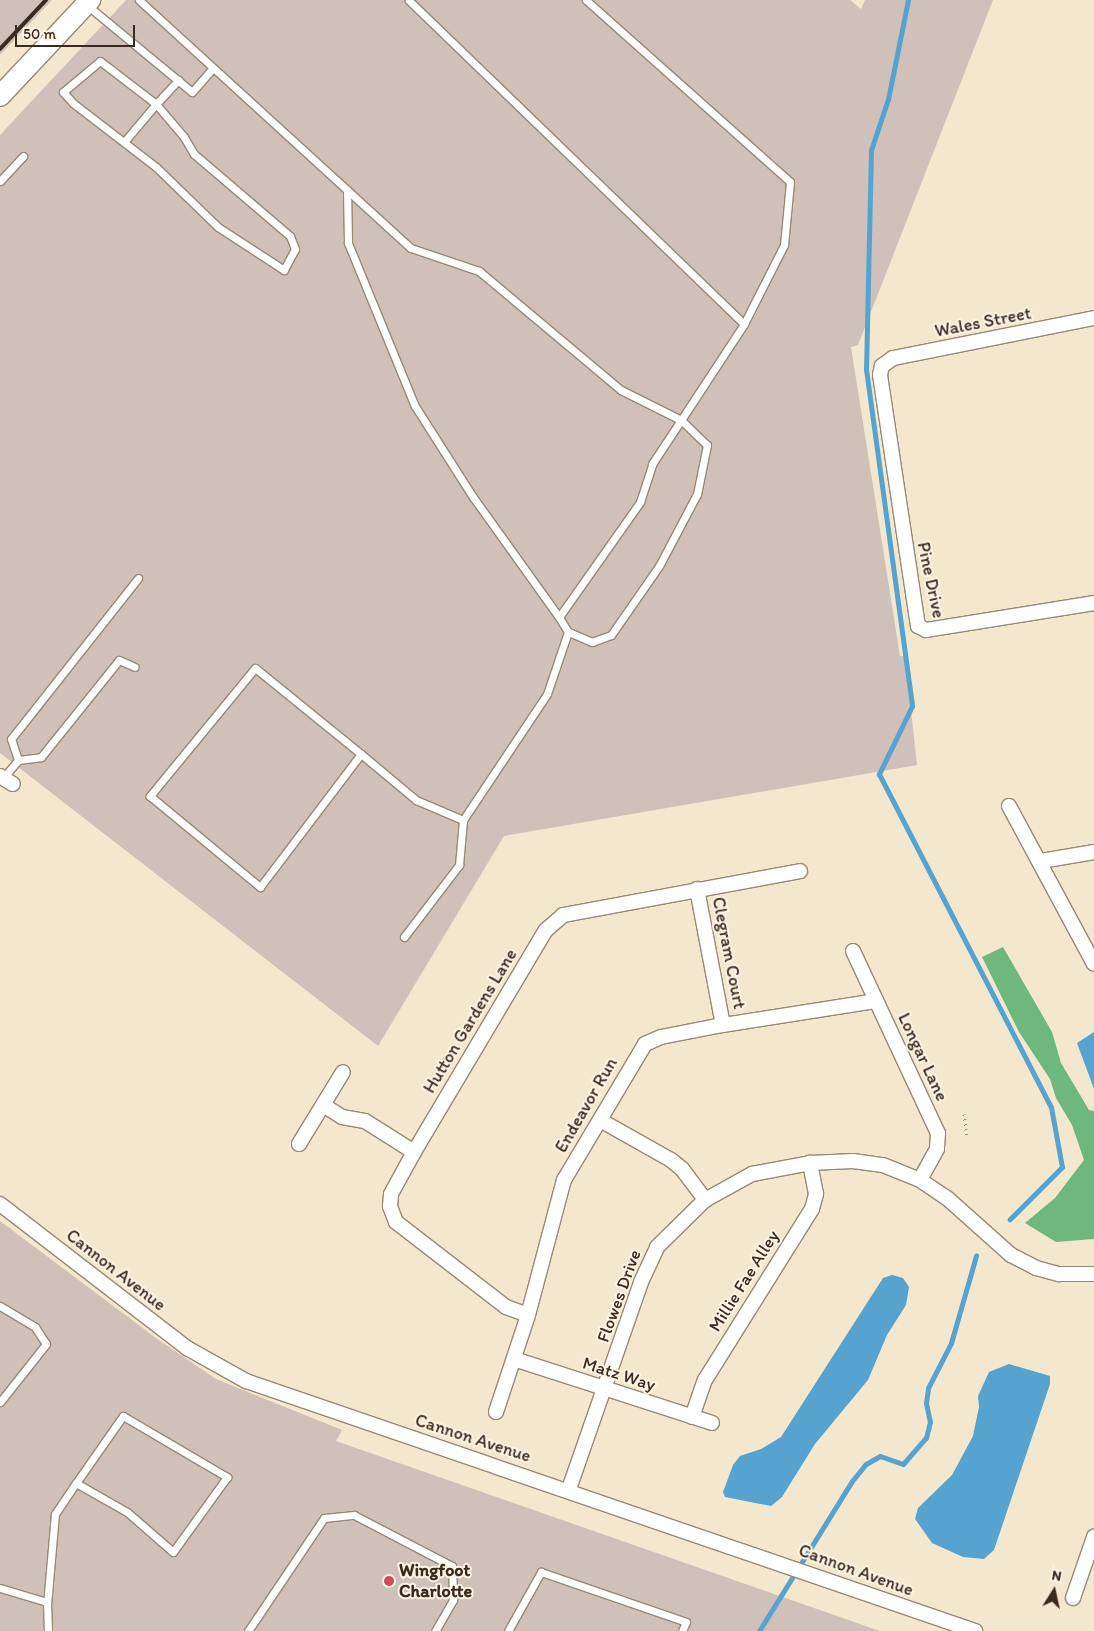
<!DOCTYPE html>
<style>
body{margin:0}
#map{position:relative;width:1094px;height:1631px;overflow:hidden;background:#f3e8cd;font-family:Itim,sans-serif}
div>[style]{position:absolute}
.industrial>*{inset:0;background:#cfc0ba}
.forest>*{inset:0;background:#6eb77d}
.water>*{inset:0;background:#57a3cf}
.stream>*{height:5px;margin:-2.5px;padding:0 2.5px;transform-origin:2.5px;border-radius:2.5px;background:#57a3cf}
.path>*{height:3px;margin-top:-1.5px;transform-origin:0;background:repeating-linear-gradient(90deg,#978976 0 1px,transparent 0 5px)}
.roads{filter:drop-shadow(1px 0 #978976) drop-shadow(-1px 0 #978976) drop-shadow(0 1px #978976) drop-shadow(0 -1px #978976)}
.service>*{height:7px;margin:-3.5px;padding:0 3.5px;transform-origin:3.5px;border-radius:3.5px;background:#fff}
.minor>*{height:14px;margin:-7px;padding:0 7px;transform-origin:7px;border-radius:7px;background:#fff}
.secondary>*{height:20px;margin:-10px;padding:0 10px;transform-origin:10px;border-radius:10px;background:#fff}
.rail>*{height:4px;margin:-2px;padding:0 2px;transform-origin:2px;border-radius:2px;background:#3b2a1e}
.dots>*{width:14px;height:14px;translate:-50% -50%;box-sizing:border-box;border:2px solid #fcf5e5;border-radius:50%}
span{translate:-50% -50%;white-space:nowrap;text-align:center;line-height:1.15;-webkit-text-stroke:4px #fcf5e5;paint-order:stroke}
.street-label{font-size:18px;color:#3b2a1e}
.poi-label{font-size:18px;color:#3b2a1e;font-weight:700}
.left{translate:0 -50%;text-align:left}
.north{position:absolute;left:1029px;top:1566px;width:50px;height:50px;-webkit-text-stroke:4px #fcf5e5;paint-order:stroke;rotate:10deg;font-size:14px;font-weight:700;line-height:20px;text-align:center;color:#3b2a1e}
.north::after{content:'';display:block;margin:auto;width:18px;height:22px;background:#3b2a1e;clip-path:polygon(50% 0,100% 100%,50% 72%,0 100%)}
.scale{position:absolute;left:15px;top:25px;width:120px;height:22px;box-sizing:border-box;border:2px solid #3b2a1e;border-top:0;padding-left:6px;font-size:15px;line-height:18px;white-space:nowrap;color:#3b2a1e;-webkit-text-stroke:4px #fcf5e5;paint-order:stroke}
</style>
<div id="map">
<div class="industrial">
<div style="clip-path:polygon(0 0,52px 0,0 55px)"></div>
<div style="clip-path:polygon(126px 0,850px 0,861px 9px,865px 0,993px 0,858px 345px,851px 347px,900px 656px,905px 656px,917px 765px,504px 836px,378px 1046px,0 753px,0 135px)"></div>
<div style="clip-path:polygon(0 1221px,156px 1338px,216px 1379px,342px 1430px,336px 1441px,880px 1631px,0 1631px)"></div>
</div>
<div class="forest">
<div style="clip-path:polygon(1003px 947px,1052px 1032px,1061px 1063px,1089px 1110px,1094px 1111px,1094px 1239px,1056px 1242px,1025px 1223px,1055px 1198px,1084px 1160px,1072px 1125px,1056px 1098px,1050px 1079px,1019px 1032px,982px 957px)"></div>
</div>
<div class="water">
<div style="clip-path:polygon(1094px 1032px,1094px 1089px,1077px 1043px)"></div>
<div style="clip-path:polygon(892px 1275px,903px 1278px,909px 1287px,906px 1305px,887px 1335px,868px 1380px,815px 1444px,782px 1497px,771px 1506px,725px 1497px,723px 1492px,733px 1465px,740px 1456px,761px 1449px,781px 1437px,883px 1278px)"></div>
<div style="clip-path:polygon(1009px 1364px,1050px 1376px,1050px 1384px,994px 1550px,984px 1559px,963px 1557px,932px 1543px,915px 1519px,918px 1508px,952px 1475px,973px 1436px,979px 1407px,978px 1396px,989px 1372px)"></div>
</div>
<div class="stream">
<div style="left:908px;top:0;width:101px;rotate:101.4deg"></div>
<div style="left:888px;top:99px;width:54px;rotate:108.4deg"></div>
<div style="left:871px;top:150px;width:219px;rotate:91.3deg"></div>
<div style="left:866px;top:369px;width:340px;rotate:82.2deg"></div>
<div style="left:912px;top:706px;width:76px;rotate:115.9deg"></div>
<div style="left:879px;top:774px;width:375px;rotate:62.7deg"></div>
<div style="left:1051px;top:1107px;width:61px;rotate:79.6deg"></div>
<div style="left:1062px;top:1167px;width:74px;rotate:135deg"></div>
<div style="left:759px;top:1631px;width:176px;rotate:-58.2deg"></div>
<div style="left:852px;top:1481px;width:22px;rotate:-51deg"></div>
<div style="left:866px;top:1464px;width:16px;rotate:-30deg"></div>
<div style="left:880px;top:1456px;width:24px;rotate:19deg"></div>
<div style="left:903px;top:1464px;width:35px;rotate:-49deg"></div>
<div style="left:926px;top:1438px;width:16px;rotate:-76deg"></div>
<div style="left:930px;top:1422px;width:19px;rotate:-102deg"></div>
<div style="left:926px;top:1403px;width:15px;rotate:-82deg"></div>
<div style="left:928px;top:1388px;width:51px;rotate:-62.9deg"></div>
<div style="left:951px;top:1343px;width:91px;rotate:-74deg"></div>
</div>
<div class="path">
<div style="left:964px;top:1114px;width:24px;rotate:83deg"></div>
</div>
<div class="roads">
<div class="service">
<div style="left:139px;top:0;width:368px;rotate:42.4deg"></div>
<div style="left:411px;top:248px;width:72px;rotate:18.7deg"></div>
<div style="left:479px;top:271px;width:185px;rotate:40deg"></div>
<div style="left:621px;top:390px;width:67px;rotate:26.6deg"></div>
<div style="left:681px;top:420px;width:115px;rotate:-56.7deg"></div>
<div style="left:744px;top:324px;width:466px;rotate:-136deg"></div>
<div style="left:586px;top:0;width:273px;rotate:41.7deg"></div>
<div style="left:790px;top:182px;width:63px;rotate:95.4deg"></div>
<div style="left:784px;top:245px;width:89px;rotate:116.9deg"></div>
<div style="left:88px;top:6px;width:135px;rotate:39.6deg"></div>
<div style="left:192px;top:92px;width:32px;rotate:-49deg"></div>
<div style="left:124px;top:142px;width:50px;rotate:-49.9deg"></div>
<div style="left:156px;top:104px;width:43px;rotate:49.7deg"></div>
<div style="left:184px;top:137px;width:20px;rotate:60deg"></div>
<div style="left:194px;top:154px;width:126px;rotate:40.5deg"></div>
<div style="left:290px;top:236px;width:14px;rotate:69deg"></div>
<div style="left:295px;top:249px;width:24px;rotate:118deg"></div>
<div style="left:284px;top:270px;width:79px;rotate:-146.9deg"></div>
<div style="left:218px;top:227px;width:86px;rotate:-135.9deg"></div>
<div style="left:156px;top:167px;width:105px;rotate:-142.4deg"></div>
<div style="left:73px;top:103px;width:15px;rotate:-132deg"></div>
<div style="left:63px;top:92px;width:48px;rotate:-40deg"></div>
<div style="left:100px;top:61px;width:71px;rotate:37.5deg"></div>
<div style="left:156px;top:104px;width:33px;rotate:-47deg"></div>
<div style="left:0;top:181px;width:34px;rotate:-47deg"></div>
<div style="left:347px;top:190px;width:53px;rotate:88.9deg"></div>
<div style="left:348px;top:243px;width:176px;rotate:67.7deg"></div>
<div style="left:415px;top:406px;width:108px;rotate:57.5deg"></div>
<div style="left:473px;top:497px;width:148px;rotate:54.4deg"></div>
<div style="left:559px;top:617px;width:141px;rotate:-54.8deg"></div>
<div style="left:640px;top:502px;width:40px;rotate:-72deg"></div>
<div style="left:652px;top:464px;width:53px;rotate:-56.6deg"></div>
<div style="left:681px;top:420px;width:36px;rotate:44deg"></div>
<div style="left:707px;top:445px;width:50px;rotate:101.5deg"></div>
<div style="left:697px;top:494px;width:81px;rotate:117.8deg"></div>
<div style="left:659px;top:566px;width:84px;rotate:124.8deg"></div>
<div style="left:611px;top:635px;width:20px;rotate:160deg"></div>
<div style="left:592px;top:642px;width:26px;rotate:-157deg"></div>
<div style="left:568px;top:632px;width:17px;rotate:-121deg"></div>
<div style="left:361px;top:754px;width:136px;rotate:-140.9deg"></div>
<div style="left:255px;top:668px;width:166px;rotate:129.4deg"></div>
<div style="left:150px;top:796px;width:143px;rotate:39.6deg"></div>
<div style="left:260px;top:887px;width:167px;rotate:-52.8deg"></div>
<div style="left:361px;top:754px;width:72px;rotate:39.9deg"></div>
<div style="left:416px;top:800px;width:51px;rotate:23.1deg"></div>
<div style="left:18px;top:760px;width:23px;rotate:-7deg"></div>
<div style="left:41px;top:757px;width:124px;rotate:-51.2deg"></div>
<div style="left:119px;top:660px;width:17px;rotate:24deg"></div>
<div style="left:3px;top:778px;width:23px;rotate:-50deg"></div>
<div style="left:18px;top:760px;width:22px;rotate:-108deg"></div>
<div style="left:11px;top:739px;width:205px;rotate:-51.7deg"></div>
<div style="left:404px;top:937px;width:91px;rotate:-52.6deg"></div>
<div style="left:459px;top:865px;width:45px;rotate:-84.9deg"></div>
<div style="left:463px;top:820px;width:151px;rotate:-56.3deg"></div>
<div style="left:547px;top:694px;width:65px;rotate:-71.3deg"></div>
<div style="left:0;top:1306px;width:41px;rotate:31deg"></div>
<div style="left:35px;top:1327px;width:20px;rotate:57deg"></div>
<div style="left:46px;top:1344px;width:74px;rotate:128.4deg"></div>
<div style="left:0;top:1588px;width:49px;rotate:16.6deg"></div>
<div style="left:48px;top:1631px;width:26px;rotate:-92deg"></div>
<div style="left:47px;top:1605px;width:91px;rotate:-85deg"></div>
<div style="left:55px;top:1514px;width:37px;rotate:-56deg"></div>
<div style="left:76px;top:1483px;width:82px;rotate:-55deg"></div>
<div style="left:123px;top:1416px;width:121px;rotate:30.4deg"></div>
<div style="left:227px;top:1477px;width:92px;rotate:125.8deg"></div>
<div style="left:173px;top:1552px;width:61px;rotate:-139deg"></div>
<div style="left:127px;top:1512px;width:59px;rotate:-150.4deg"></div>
<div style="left:248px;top:1631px;width:136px;rotate:-56.1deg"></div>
<div style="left:324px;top:1518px;width:30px;rotate:-6deg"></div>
<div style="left:354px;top:1515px;width:110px;rotate:27.5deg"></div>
<div style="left:452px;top:1566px;width:34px;rotate:88deg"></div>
<div style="left:453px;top:1600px;width:36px;rotate:120deg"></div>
<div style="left:508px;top:1631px;width:68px;rotate:-60.8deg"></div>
<div style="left:541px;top:1572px;width:153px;rotate:19deg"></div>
<div style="left:686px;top:1622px;width:10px;rotate:114deg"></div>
</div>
<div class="minor">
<div style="left:1094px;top:318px;width:205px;rotate:168.7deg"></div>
<div style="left:893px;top:358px;width:14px;rotate:144deg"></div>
<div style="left:882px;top:366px;width:9px;rotate:103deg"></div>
<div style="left:880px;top:375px;width:254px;rotate:81.4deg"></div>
<div style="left:918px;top:626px;width:9px;rotate:27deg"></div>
<div style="left:926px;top:630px;width:170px;rotate:-9.1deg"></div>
<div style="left:0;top:776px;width:15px;rotate:32deg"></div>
<div style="left:1009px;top:806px;width:179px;rotate:61.7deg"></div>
<div style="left:1041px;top:861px;width:54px;rotate:-9.6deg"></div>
<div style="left:697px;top:889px;width:138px;rotate:79.2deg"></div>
<div style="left:853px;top:951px;width:201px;rotate:65deg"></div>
<div style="left:938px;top:1133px;width:16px;rotate:94deg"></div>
<div style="left:937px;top:1149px;width:35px;rotate:119deg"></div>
<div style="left:323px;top:1105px;width:22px;rotate:32deg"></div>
<div style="left:342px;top:1117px;width:23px;rotate:10deg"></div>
<div style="left:365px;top:1121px;width:58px;rotate:32.3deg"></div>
<div style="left:600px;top:1120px;width:81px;rotate:29.4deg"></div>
<div style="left:671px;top:1160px;width:14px;rotate:39deg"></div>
<div style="left:682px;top:1169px;width:39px;rotate:53deg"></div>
<div style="left:299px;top:1144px;width:84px;rotate:-58.6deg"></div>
<div style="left:0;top:1204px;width:236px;rotate:37.6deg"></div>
<div style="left:187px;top:1348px;width:68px;rotate:29.2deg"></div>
<div style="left:246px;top:1381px;width:771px;rotate:18.93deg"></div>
<div style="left:528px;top:1315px;width:23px;rotate:-160deg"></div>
<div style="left:506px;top:1307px;width:139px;rotate:-142.3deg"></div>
<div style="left:396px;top:1222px;width:17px;rotate:-111deg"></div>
<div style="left:390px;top:1206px;width:12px;rotate:-85deg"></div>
<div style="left:391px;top:1194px;width:48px;rotate:-61.3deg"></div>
<div style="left:414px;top:1152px;width:258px;rotate:-59.3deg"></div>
<div style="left:546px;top:930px;width:23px;rotate:-41deg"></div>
<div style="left:563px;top:915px;width:241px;rotate:-10.5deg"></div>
<div style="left:514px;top:1359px;width:208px;rotate:17.9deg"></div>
<div style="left:496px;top:1412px;width:102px;rotate:-71.7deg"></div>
<div style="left:528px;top:1315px;width:140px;rotate:-75.1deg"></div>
<div style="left:564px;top:1180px;width:158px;rotate:-59.2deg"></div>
<div style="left:645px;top:1044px;width:17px;rotate:-24deg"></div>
<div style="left:661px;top:1037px;width:63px;rotate:-11deg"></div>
<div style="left:723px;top:1025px;width:155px;rotate:-8.9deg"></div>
<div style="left:692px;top:1417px;width:39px;rotate:-71deg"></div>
<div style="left:705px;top:1380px;width:202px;rotate:-58deg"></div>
<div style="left:812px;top:1209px;width:16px;rotate:-75deg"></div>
<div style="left:816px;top:1194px;width:32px;rotate:-101deg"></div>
<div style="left:569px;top:1489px;width:219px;rotate:-70.8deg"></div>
<div style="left:641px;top:1282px;width:38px;rotate:-65deg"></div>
<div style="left:657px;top:1247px;width:67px;rotate:-44.4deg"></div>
<div style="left:705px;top:1200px;width:54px;rotate:-29deg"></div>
<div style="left:752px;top:1174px;width:59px;rotate:-10.7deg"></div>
<div style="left:810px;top:1163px;width:43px;rotate:-2.7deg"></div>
<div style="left:853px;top:1161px;width:30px;rotate:8deg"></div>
<div style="left:883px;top:1165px;width:40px;rotate:22deg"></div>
<div style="left:920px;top:1180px;width:32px;rotate:34deg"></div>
<div style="left:947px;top:1198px;width:86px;rotate:41.7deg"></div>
<div style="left:1011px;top:1255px;width:28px;rotate:27deg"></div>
<div style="left:1036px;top:1268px;width:24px;rotate:15deg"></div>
<div style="left:1059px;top:1274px;width:35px"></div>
<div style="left:1073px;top:1598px;width:65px;rotate:-71deg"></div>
</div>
<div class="secondary">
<div style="left:0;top:96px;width:132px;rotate:-46.8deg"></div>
</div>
</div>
<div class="rail">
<div style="left:0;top:49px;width:67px;rotate:-46.8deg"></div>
</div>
<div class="dots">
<div style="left:389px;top:1581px;background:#d1495b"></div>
</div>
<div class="street-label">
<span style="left:983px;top:322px;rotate:-11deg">Wales Street</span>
<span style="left:931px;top:580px;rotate:78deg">Pine Drive</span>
<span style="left:729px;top:953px;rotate:79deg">Clegram Court</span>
<span style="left:470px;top:1021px;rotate:-59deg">Hutton Gardens Lane</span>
<span style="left:923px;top:1057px;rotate:65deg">Longar Lane</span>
<span style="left:586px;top:1105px;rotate:-60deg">Endeavor Run</span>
<span style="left:116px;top:1270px;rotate:38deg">Cannon Avenue</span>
<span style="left:744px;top:1281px;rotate:-58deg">Millie Fae Alley</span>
<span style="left:619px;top:1296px;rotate:-70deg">Flowes Drive</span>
<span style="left:619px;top:1374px;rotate:18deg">Matz Way</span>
<span style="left:473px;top:1438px;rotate:18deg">Cannon Avenue</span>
<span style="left:856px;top:1570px;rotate:20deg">Cannon Avenue</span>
</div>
<div class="poi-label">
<span class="left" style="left:399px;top:1581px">Wingfoot<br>Charlotte</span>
</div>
<div class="north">N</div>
<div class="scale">50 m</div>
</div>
